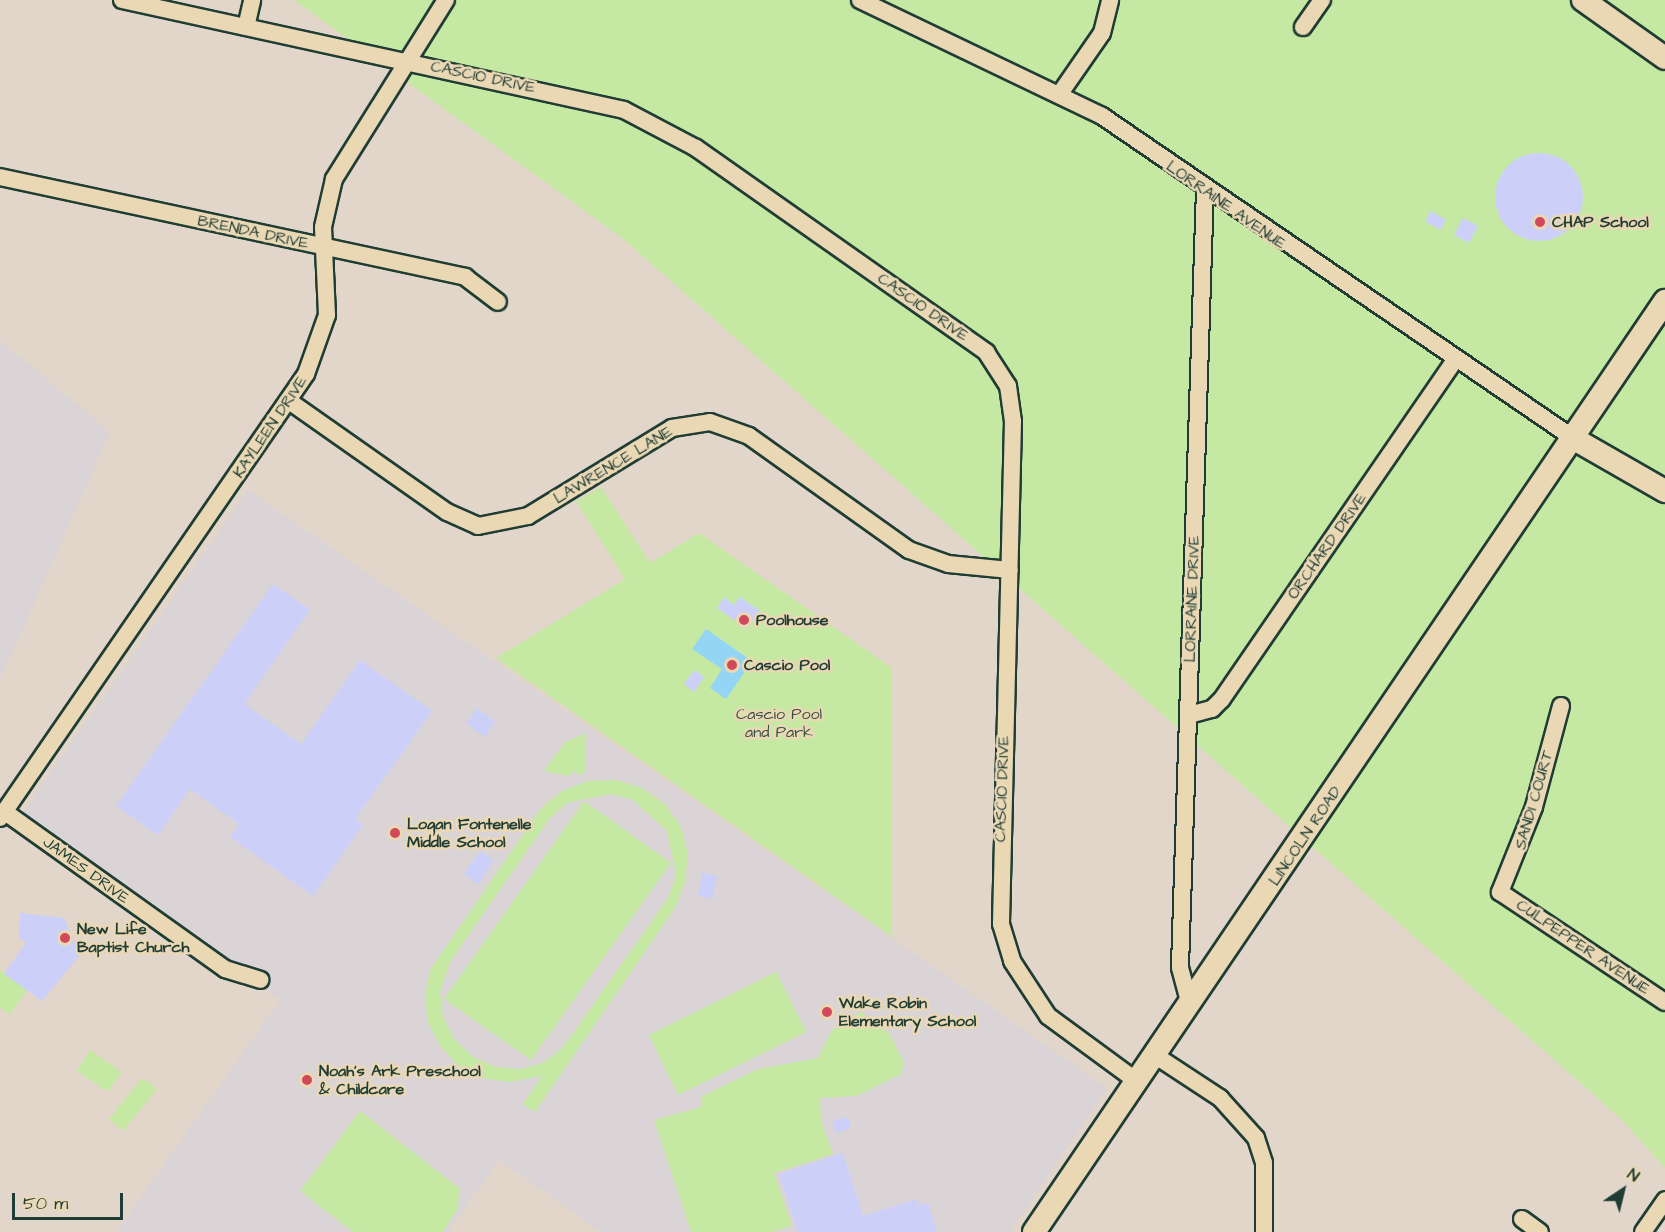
<!DOCTYPE html>
<style>
body{margin:0}
#map{position:relative;width:1665px;height:1232px;overflow:hidden;background:#e1d6c9;font-family:"Architects Daughter",sans-serif}
div>[style]{position:absolute}
.built>*{inset:0;background:#dbd4d7}
.green>*{inset:0;background:#c5e9a3}
.water>*{inset:0;background:#94d5f5}
.building>*{inset:0;background:#ccd0f9}
.round{border-radius:50%}
.roads{filter:drop-shadow(2px 0 #1f3d34) drop-shadow(-2px 0 #1f3d34) drop-shadow(0 2px #1f3d34) drop-shadow(0 -2px #1f3d34)}
.street>*{height:16px;margin:-8px;padding:0 8px;transform-origin:8px;border-radius:8px;background:#ead8b5}
.secondary>*{height:22px;margin:-11px;padding:0 11px;transform-origin:11px;border-radius:11px;background:#ead8b5}
.dots>*{width:16px;height:16px;translate:-50% -50%;box-sizing:border-box;border:3px solid #ead8b5;border-radius:50%}
span{translate:-50% -50%;white-space:nowrap;text-align:center;line-height:1.15;-webkit-text-stroke:5px #ead8b5;paint-order:stroke}
.street-label{font-size:16px;color:#1f3d34}
.poi-label{font-size:16px;color:#1f3d34;font-weight:700}
.left{translate:0 -50%;text-align:left}
.park-label{font-size:16px;color:#304e3f}
.north{position:absolute;left:1593px;top:1160px;width:60px;height:60px;-webkit-text-stroke:4px #ead8b5;paint-order:stroke;rotate:35deg;font-size:16px;font-weight:700;line-height:24px;text-align:center;color:#1f3d34}
.north::after{content:'';display:block;margin:auto;width:21px;height:27px;background:#1f3d34;clip-path:polygon(50% 0,100% 100%,50% 72%,0 100%)}
.scale{position:absolute;left:12px;top:1193px;width:111px;height:27px;box-sizing:border-box;border:3px solid #1f3d34;border-top:0;padding-left:8px;font-size:18px;line-height:21px;white-space:nowrap;color:#1f3d34;-webkit-text-stroke:4px #ead8b5;paint-order:stroke}
</style>
<div id="map">
<div class="built">
<div style="clip-path:polygon(0 340px,110px 432px,0 680px)"></div>
<div style="clip-path:polygon(248px 490px,1107px 1088px,1010px 1232px,601px 1232px,499px 1160px,448px 1232px,116px 1232px,280px 1000px,22px 814px)"></div>
</div>
<div class="green">
<div style="clip-path:polygon(294px 0,1665px 0,1665px 1168px,1620px 1118px,622px 238px)"></div>
<div style="clip-path:polygon(601px 487px,650px 563px,699px 533px,892px 668px,891px 936px,496px 658px,625px 579px,576px 501px)"></div>
<div style="clip-path:polygon(586px 733px,586px 771px,579px 776px,575px 771px,569px 776px,544px 771px,565px 742px)"></div>
<div style="clip-path:polygon(evenodd,616px 780px,642px 788px,665px 804px,681px 827px,688px 854px,685px 882px,675px 908px,535px 1112px,523px 1104px,542px 1076px,508px 1082px,482px 1078px,458px 1065px,440px 1046px,428px 1022px,425px 996px,430px 970px,541px 808px,562px 791px,588px 781px,616px 780px,611px 794px,633px 800px,667px 831px,676px 875px,668px 898px,564px 1046px,545px 1062px,521px 1069px,496px 1067px,473px 1057px,454px 1039px,443px 1017px,440px 992px,450px 962px,550px 818px,567px 803px,611px 794px)"></div>
<div style="clip-path:polygon(584px 801px,671px 863px,531px 1060px,444px 999px)"></div>
<div style="clip-path:polygon(0 970px,27px 990px,10px 1015px,0 1008px)"></div>
<div style="clip-path:polygon(776px 972px,806px 1032px,678px 1095px,649px 1035px)"></div>
<div style="clip-path:polygon(860px 1012px,889px 1033px,904px 1062px,901px 1074px,857px 1096px,820px 1098px,821px 1121px,833px 1154px,774px 1173px,792px 1226px,771px 1232px,691px 1232px,654px 1120px,701px 1107px,702px 1096px,758px 1069px,818px 1058px,832px 1030px)"></div>
<div style="clip-path:polygon(90px 1050px,122px 1072px,108px 1092px,77px 1071px)"></div>
<div style="clip-path:polygon(142px 1078px,157px 1089px,123px 1131px,109px 1119px)"></div>
<div style="clip-path:polygon(360px 1111px,459px 1188px,458px 1209px,443px 1232px,353px 1232px,300px 1191px)"></div>
</div>
<div class="water">
<div style="clip-path:polygon(706px 629px,752px 661px,726px 699px,710px 688px,722px 669px,692px 649px)"></div>
</div>
<div class="building">
<div class="round" style="left:1495px;top:153px;width:88px;height:88px"></div>
<div style="clip-path:polygon(1431px 211px,1446px 220px,1440px 230px,1425px 221px)"></div>
<div style="clip-path:polygon(1463px 218px,1478px 226px,1469px 243px,1454px 235px)"></div>
<div style="clip-path:polygon(273px 584px,310px 610px,244px 704px,301px 744px,360px 660px,432px 711px,355px 819px,363px 825px,313px 896px,230px 837px,239px 824px,190px 789px,158px 835px,116px 806px)"></div>
<div style="clip-path:polygon(724px 597px,734px 605px,740px 597px,760px 611px,747px 629px,717px 608px)"></div>
<div style="clip-path:polygon(694px 670px,704px 677px,694px 692px,684px 684px)"></div>
<div style="clip-path:polygon(477px 708px,495px 721px,485px 737px,466px 723px)"></div>
<div style="clip-path:polygon(480px 851px,494px 861px,478px 884px,464px 874px)"></div>
<div style="clip-path:polygon(702px 873px,717px 876px,712px 899px,698px 896px)"></div>
<div style="clip-path:polygon(20px 913px,64px 918px,81px 954px,42px 1001px,4px 974px,26px 942px,19px 938px)"></div>
<div style="clip-path:polygon(848px 1117px,851px 1128px,836px 1133px,832px 1121px)"></div>
<div style="clip-path:polygon(843px 1153px,863px 1216px,917px 1199px,919px 1206px,928px 1203px,937px 1232px,798px 1232px,779px 1174px)"></div>
</div>
<div class="roads">
<div class="street">
<div style="left:122px;top:0;width:514px;rotate:12.36deg"></div>
<div style="left:624px;top:110px;width:81px;rotate:27.8deg"></div>
<div style="left:696px;top:148px;width:355px;rotate:35.1deg"></div>
<div style="left:986px;top:352px;width:40px;rotate:57.1deg"></div>
<div style="left:1008px;top:386px;width:35px;rotate:82deg"></div>
<div style="left:1013px;top:421px;width:503px;rotate:91.37deg"></div>
<div style="left:1001px;top:924px;width:39px;rotate:73deg"></div>
<div style="left:1012px;top:961px;width:66px;rotate:56.8deg"></div>
<div style="left:1048px;top:1016px;width:112px;rotate:36.3deg"></div>
<div style="left:860px;top:0;width:268px;rotate:25.6deg"></div>
<div style="left:1102px;top:116px;width:574px;rotate:34.35deg"></div>
<div style="left:246px;top:27px;width:28px;rotate:-77deg"></div>
<div style="left:1303px;top:27px;width:33px;rotate:-55deg"></div>
<div style="left:1059px;top:95px;width:75px;rotate:-55.3deg"></div>
<div style="left:1102px;top:33px;width:34px;rotate:-76deg"></div>
<div style="left:0;top:177px;width:476px;rotate:12.1deg"></div>
<div style="left:465px;top:277px;width:41px;rotate:37.1deg"></div>
<div style="left:289px;top:401px;width:193px;rotate:35.1deg"></div>
<div style="left:447px;top:512px;width:34px;rotate:24deg"></div>
<div style="left:478px;top:526px;width:51px;rotate:-11.3deg"></div>
<div style="left:528px;top:516px;width:169px;rotate:-31.4deg"></div>
<div style="left:672px;top:428px;width:38px;rotate:-9deg"></div>
<div style="left:710px;top:422px;width:41px;rotate:19.7deg"></div>
<div style="left:749px;top:436px;width:196px;rotate:35.5deg"></div>
<div style="left:909px;top:550px;width:41px;rotate:19.7deg"></div>
<div style="left:948px;top:564px;width:62px;rotate:5.5deg"></div>
<div style="left:1561px;top:706px;width:105px;rotate:105deg"></div>
<div style="left:1534px;top:807px;width:92px;rotate:111.8deg"></div>
<div style="left:1500px;top:892px;width:198px;rotate:33.7deg"></div>
<div style="left:1189px;top:715px;width:24px;rotate:-15deg"></div>
<div style="left:1212px;top:709px;width:14px;rotate:-45deg"></div>
<div style="left:1222px;top:699px;width:409px;rotate:-55.5deg"></div>
<div style="left:5px;top:812px;width:270px;rotate:35.5deg"></div>
<div style="left:225px;top:969px;width:37px;rotate:17deg"></div>
<div style="left:0;top:818px;width:539px;rotate:-55.43deg"></div>
<div style="left:306px;top:374px;width:63px;rotate:-70.4deg"></div>
<div style="left:327px;top:315px;width:88px;rotate:-92.6deg"></div>
<div style="left:323px;top:227px;width:49px;rotate:-77.1deg"></div>
<div style="left:334px;top:179px;width:211px;rotate:-58deg"></div>
<div style="left:1190px;top:1005px;width:39px;rotate:-105deg"></div>
<div style="left:1180px;top:967px;width:777px;rotate:-88.16deg"></div>
<div style="left:1156px;top:1056px;width:77px;rotate:33.3deg"></div>
<div style="left:1220px;top:1098px;width:54px;rotate:48deg"></div>
<div style="left:1256px;top:1138px;width:26px;rotate:72deg"></div>
<div style="left:1264px;top:1163px;width:69px;rotate:90deg"></div>
<div style="left:1522px;top:1219px;width:22px;rotate:36deg"></div>
<div style="left:1643px;top:1232px;width:39px;rotate:-55deg"></div>
</div>
<div class="secondary">
<div style="left:1583px;top:0;width:100px;rotate:35.3deg"></div>
<div style="left:1576px;top:440px;width:103px;rotate:29.8deg"></div>
<div style="left:1034px;top:1232px;width:1125px;rotate:-55.87deg"></div>
</div>
</div>
<div class="dots">
<div style="left:1540px;top:222px;background:#d1495b"></div>
<div style="left:744px;top:620px;background:#d1495b"></div>
<div style="left:732px;top:665px;background:#d1495b"></div>
<div style="left:395px;top:833px;background:#d1495b"></div>
<div style="left:65px;top:938px;background:#d1495b"></div>
<div style="left:827px;top:1012px;background:#d1495b"></div>
<div style="left:307px;top:1080px;background:#d1495b"></div>
</div>
<div class="street-label">
<span style="left:483px;top:77px;rotate:12deg">CASCIO DRIVE</span>
<span style="left:1226px;top:205px;rotate:35deg">LORRAINE AVENUE</span>
<span style="left:253px;top:232px;rotate:12deg">BRENDA DRIVE</span>
<span style="left:923px;top:307px;rotate:35deg">CASCIO DRIVE</span>
<span style="left:270px;top:427px;rotate:-56deg">KAYLEEN DRIVE</span>
<span style="left:613px;top:465px;rotate:-31deg">LAWRENCE LANE</span>
<span style="left:1327px;top:546px;rotate:-55deg">ORCHARD DRIVE</span>
<span style="left:1192px;top:599px;rotate:-88deg">LORRAINE DRIVE</span>
<span style="left:1002px;top:789px;rotate:-88deg">CASCIO DRIVE</span>
<span style="left:1534px;top:800px;rotate:-74deg">SANDI COURT</span>
<span style="left:1305px;top:836px;rotate:-56deg">LINCOLN ROAD</span>
<span style="left:86px;top:870px;rotate:36deg">JAMES DRIVE</span>
<span style="left:1583px;top:947px;rotate:34deg">CULPEPPER AVENUE</span>
</div>
<div class="poi-label">
<span class="left" style="left:1552px;top:222px">CHAP School</span>
<span class="left" style="left:756px;top:620px">Poolhouse</span>
<span class="left" style="left:744px;top:665px">Cascio Pool</span>
<span class="left" style="left:407px;top:833px">Logan Fontenelle<br>Middle School</span>
<span class="left" style="left:77px;top:938px">New Life<br>Baptist Church</span>
<span class="left" style="left:839px;top:1012px">Wake Robin<br>Elementary School</span>
<span class="left" style="left:319px;top:1080px">Noah's Ark Preschool<br>&amp; Childcare</span>
</div>
<div class="park-label">
<span style="left:779px;top:723px">Cascio Pool<br>and Park</span>
</div>
<div class="north">N</div>
<div class="scale">50 m</div>
</div>
